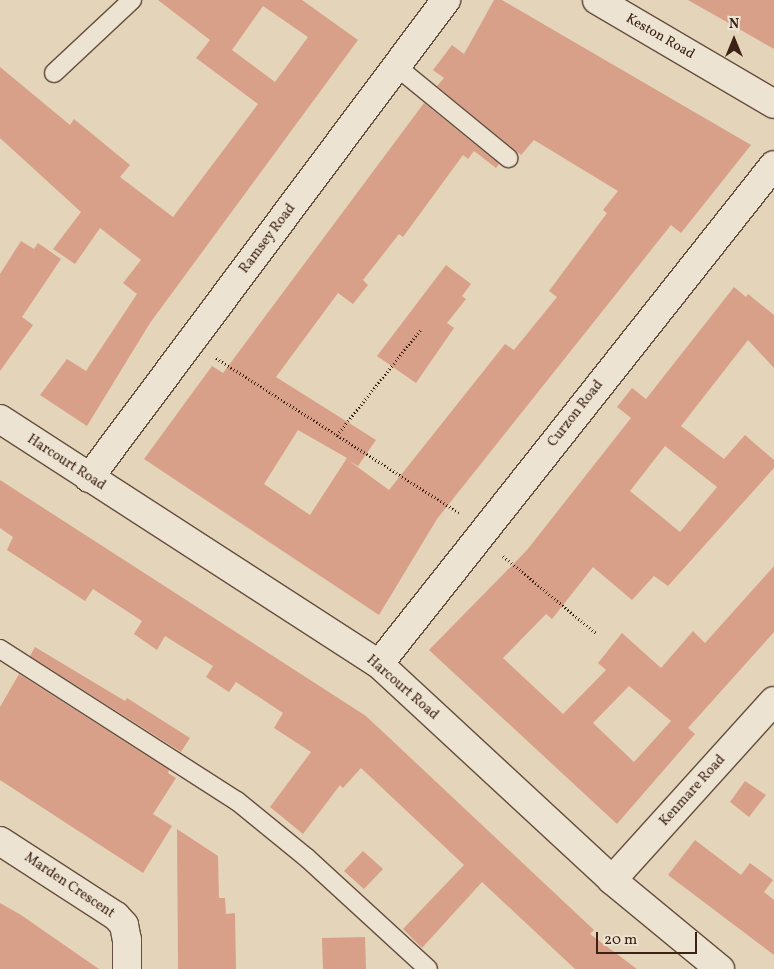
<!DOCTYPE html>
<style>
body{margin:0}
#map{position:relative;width:774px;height:969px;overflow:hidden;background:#e4d4ba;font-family:Vollkorn,serif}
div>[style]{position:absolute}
.building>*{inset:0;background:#d9a089}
.path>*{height:3px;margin-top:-1.5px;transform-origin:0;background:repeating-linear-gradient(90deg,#3c2214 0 1px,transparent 0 3.5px)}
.roads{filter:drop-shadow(1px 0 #664e3e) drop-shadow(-1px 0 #664e3e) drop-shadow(0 1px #664e3e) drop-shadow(0 -1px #664e3e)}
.service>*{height:18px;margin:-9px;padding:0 9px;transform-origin:9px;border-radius:9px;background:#ede3d2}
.minor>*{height:28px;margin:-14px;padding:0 14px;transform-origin:14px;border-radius:14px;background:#ede3d2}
span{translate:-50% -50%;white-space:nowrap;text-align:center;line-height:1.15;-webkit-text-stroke:5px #ede3d2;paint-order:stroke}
.street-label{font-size:14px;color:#3c2214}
.north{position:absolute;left:709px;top:15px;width:50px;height:50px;-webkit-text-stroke:4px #ede3d2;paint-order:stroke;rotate:0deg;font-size:14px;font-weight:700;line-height:20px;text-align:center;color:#3c2214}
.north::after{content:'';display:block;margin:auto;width:18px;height:22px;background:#3c2214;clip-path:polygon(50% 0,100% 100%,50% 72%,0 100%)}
.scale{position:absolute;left:596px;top:932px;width:101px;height:22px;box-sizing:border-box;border:2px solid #3c2214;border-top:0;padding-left:6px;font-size:15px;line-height:18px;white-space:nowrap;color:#3c2214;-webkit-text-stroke:4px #ede3d2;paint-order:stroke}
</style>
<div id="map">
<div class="building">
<div style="clip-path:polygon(evenodd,158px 0,302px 0,358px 40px,150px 323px,87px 426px,40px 395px,67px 359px,86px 371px,137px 294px,123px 283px,141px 260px,100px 228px,75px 264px,53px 249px,81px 212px,0 138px,0 67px,70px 125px,74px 119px,130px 165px,120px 177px,173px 217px,258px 104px,196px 58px,210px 40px,158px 0,263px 6px,308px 37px,275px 82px,232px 50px,263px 6px)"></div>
<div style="clip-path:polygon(evenodd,494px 0,502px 0,751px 145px,681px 233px,671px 225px,437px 519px,379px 615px,144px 459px,212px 366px,223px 373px,424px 103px,499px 164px,496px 168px,474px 151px,468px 159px,463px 155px,403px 237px,399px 234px,363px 280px,368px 285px,353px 304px,338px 293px,276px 377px,376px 440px,358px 466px,348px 460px,389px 490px,505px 344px,514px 350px,557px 297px,549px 291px,607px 213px,603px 210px,618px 191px,534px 140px,521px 155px,437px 86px,444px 78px,433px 70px,452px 45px,464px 54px,494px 0,298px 430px,347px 458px,310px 515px,264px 484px,298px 430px)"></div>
<div style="clip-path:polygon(688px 0,774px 0,774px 49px)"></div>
<div style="clip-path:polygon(21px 241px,34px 249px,38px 243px,61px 259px,22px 317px,33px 325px,0 371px,0 274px)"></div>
<div style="clip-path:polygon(446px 265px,471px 284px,462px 296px,466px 299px,447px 323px,454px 328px,416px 383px,377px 356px)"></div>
<div style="clip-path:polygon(evenodd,734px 287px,746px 297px,748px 294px,774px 315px,774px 368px,748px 340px,681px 426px,724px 459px,745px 435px,774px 460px,774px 468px,668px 586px,654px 576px,632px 600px,593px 567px,552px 619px,546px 614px,503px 658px,563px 714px,606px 670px,598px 663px,622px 633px,661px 668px,693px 631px,705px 643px,774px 566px,774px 632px,688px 728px,695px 734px,617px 824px,429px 650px,527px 550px,631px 418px,617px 407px,632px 388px,646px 399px,734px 287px,665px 446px,717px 487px,680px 532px,630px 491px,665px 446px,734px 287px,629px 686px,671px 721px,634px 762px,593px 723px,629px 686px)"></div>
<div style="clip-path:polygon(0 480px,366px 716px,594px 930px,590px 934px,637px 969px,575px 969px,482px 882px,422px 948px,403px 929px,464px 865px,361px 768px,343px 788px,340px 785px,303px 834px,270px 807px,311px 752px,274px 728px,283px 713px,236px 682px,229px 692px,206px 677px,213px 666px,165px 636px,157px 650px,134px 634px,142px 621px,93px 589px,85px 601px,7px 550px,13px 537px,0 528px)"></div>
<div style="clip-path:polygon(35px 647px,125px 701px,127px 698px,190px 738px,181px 752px,30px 656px)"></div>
<div style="clip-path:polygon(19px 674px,169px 770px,168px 773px,176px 778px,153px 814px,172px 826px,143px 873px,0 780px,0 707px)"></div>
<div style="clip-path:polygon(745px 781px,766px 795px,749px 817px,730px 802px)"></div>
<div style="clip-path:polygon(177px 829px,218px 856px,219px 898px,225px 898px,226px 914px,235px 913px,236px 969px,178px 969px)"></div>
<div style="clip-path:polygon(695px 840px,741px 875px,750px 863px,773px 880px,764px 892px,774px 900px,774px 955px,668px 875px)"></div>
<div style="clip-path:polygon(363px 851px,383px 869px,364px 889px,344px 871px)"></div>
<div style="clip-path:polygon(0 903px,21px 915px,99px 969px,0 969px)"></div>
<div style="clip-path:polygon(365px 937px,366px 969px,323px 969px,322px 938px)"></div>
</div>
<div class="path">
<div style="left:216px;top:358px;width:288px;rotate:32.5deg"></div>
<div style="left:337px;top:435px;width:135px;rotate:-51.6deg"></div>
<div style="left:503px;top:556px;width:122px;rotate:39.7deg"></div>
</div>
<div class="roads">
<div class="service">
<div style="left:397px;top:67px;width:144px;rotate:39.3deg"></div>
<div style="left:54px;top:73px;width:107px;rotate:-43.1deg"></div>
<div style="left:0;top:649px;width:282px;rotate:32.7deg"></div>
<div style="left:237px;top:801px;width:90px;rotate:39.2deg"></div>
<div style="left:307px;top:858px;width:164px;rotate:42.5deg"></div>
</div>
<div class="minor">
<div style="left:597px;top:0;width:205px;rotate:30.4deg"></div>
<div style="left:0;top:419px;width:451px;rotate:32.9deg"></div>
<div style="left:379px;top:664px;width:318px;rotate:42.8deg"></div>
<div style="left:612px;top:880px;width:140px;rotate:39.5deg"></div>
<div style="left:89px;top:478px;width:597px;rotate:-53.25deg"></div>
<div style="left:379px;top:664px;width:636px;rotate:-51.64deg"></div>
<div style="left:0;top:841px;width:138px;rotate:32.9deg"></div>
<div style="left:116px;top:916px;width:12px;rotate:48deg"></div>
<div style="left:124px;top:925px;width:15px;rotate:79deg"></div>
<div style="left:127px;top:940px;width:29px;rotate:90deg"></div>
<div style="left:612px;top:880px;width:241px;rotate:-47.9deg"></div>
</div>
</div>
<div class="street-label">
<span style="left:660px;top:37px;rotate:30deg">Keston Road</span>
<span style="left:268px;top:239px;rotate:-53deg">Ramsey Road</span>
<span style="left:576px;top:414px;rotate:-52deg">Curzon Road</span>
<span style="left:66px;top:463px;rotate:33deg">Harcourt Road</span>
<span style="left:402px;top:688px;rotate:41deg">Harcourt Road</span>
<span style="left:693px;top:791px;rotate:-48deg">Kenmare Road</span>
<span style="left:69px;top:886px;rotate:34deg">Marden Crescent</span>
</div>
<div class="north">N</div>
<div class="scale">20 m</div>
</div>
